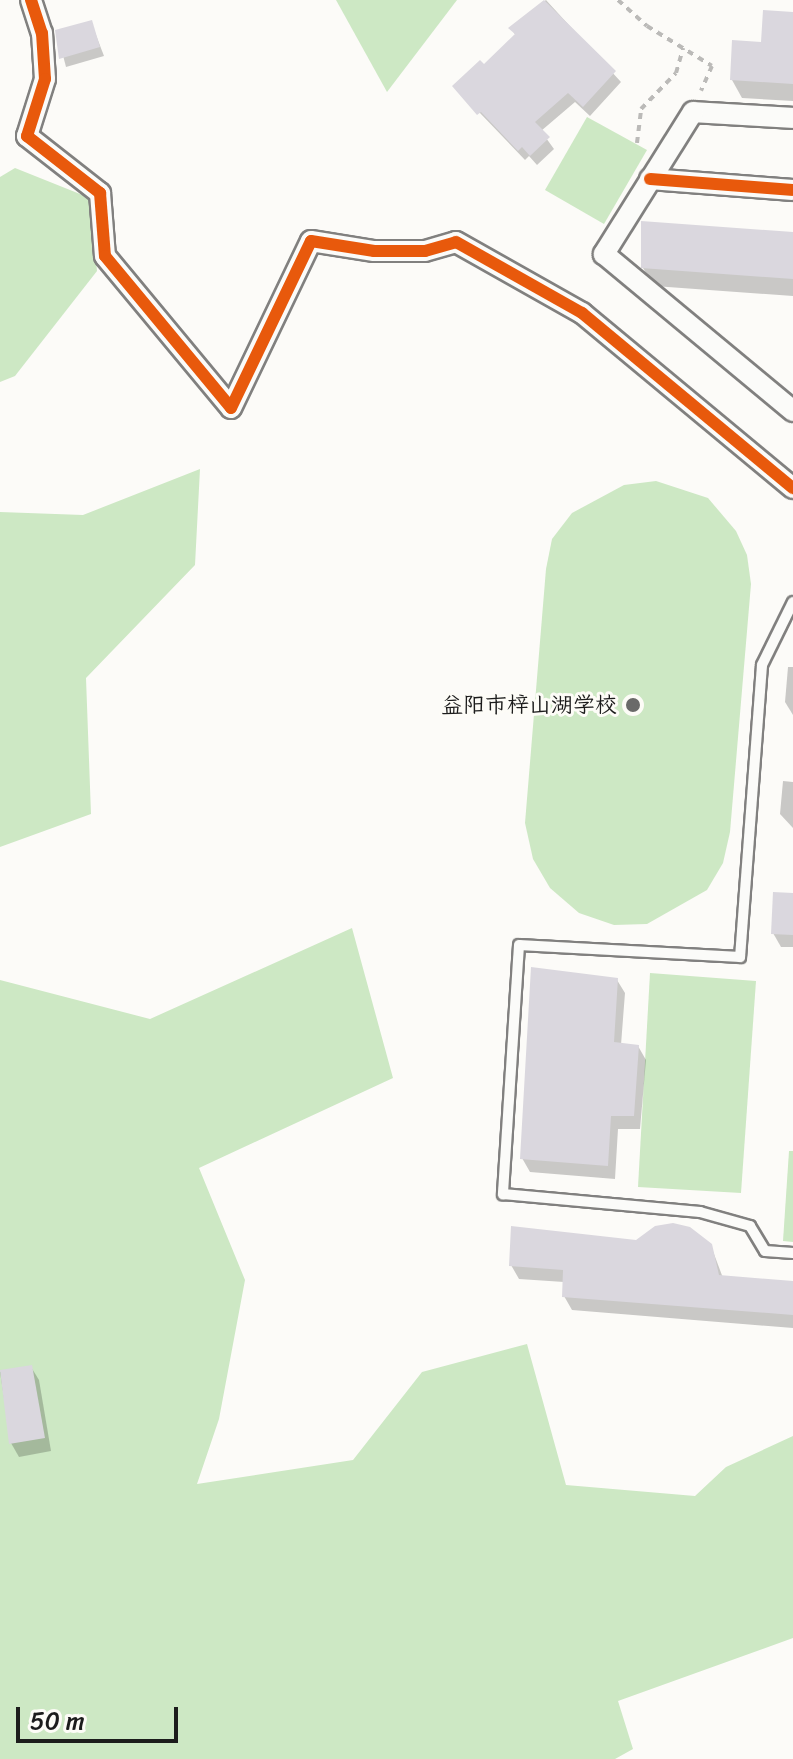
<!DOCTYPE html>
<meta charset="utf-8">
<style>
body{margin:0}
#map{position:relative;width:793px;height:1759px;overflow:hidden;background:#fcfbf8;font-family:Sriracha,"LXGW WenKai TC",sans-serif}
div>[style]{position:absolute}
.green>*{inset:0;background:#cde8c4}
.shadow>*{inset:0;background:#0003}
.building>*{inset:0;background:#dad7de}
.path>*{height:4px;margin-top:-2px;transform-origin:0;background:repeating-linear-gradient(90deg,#bbbab8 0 6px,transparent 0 12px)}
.roads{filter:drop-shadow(2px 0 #81807f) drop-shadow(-2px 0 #81807f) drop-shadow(0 2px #81807f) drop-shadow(0 -2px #81807f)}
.lane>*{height:10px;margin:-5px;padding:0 5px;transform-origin:5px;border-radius:5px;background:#fbfbf9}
.street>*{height:20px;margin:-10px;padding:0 10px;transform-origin:10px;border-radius:10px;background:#fbfbf9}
.cycleway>*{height:12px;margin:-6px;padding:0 6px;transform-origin:6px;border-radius:6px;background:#e8590c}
.dots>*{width:22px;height:22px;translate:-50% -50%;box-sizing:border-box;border:4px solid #fdfcf7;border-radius:50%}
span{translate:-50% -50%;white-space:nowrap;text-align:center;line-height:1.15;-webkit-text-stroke:6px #fdfcf7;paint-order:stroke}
.poi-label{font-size:22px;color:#1c1c1c}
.right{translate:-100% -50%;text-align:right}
.scale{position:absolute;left:16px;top:1707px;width:162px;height:36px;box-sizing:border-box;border:4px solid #1c1c1c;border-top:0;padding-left:10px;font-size:24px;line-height:28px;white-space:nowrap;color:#1c1c1c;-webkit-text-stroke:6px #fdfcf7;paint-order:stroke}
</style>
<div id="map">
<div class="green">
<div style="clip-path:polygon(336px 0,457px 0,387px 92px)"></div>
<div style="clip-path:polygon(587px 117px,647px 150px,604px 224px,545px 190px)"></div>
<div style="clip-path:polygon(15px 168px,90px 198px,97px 271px,15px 376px,0 382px,0 177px)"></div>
<div style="clip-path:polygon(200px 469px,195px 565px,86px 678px,91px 814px,0 847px,0 512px,83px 515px)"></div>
<div style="clip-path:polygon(656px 481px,708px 498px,736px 531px,747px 555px,751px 584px,730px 832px,723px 863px,707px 890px,647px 924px,614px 925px,579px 913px,550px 888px,533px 859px,525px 823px,546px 569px,552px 539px,572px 513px,624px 485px)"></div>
<div style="clip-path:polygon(352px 928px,393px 1078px,199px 1168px,245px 1280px,219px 1419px,197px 1484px,353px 1460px,422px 1372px,527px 1344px,566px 1485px,695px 1496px,726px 1467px,793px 1436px,793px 1638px,618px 1701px,633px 1749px,615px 1759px,0 1759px,0 980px,150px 1019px)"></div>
<div style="clip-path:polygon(650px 973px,756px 981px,741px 1193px,638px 1187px)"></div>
<div style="clip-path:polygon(789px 1151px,793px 1151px,793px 1242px,783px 1241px)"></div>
</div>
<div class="shadow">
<div style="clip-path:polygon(546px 0,621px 82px,590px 116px,575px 102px,541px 131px,554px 149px,537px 165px,529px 156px,525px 160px,455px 87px,484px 67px,516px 36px,511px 28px)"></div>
<div style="clip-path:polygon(793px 14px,793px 101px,742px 98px,732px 80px)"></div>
<div style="clip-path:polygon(91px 22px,104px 56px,66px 67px,57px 32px)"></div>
<div style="clip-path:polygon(793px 234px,793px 296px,654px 286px,643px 268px)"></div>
<div style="clip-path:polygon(788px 667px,793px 667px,793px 715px,785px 702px)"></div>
<div style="clip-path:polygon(783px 781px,793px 782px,793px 828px,780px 814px)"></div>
<div style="clip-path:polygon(793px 895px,793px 947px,781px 947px,773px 933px)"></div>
<div style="clip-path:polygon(617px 980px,625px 993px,621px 1045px,638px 1046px,646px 1060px,640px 1129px,618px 1129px,615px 1179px,530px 1172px,522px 1158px)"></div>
<div style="clip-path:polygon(637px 1242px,711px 1246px,723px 1278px,793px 1283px,793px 1328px,572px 1310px,564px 1296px,564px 1282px,519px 1279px,511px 1265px)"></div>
<div style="clip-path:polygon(31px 1367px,39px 1380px,51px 1451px,19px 1457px,11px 1443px,0 1372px)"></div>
</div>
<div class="building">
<div style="clip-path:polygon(544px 0,616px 71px,583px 107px,568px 93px,535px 122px,550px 137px,530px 156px,522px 147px,518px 151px,481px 112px,477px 115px,452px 86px,480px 60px,484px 64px,515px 34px,508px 28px)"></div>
<div style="clip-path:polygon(763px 10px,793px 12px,793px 84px,730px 80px,732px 40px,761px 42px)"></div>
<div style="clip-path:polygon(92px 20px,100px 47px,59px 59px,55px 30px)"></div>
<div style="clip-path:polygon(641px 221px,793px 232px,793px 279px,641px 268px)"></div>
<div style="clip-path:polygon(773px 892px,793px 893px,793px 935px,771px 934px)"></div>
<div style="clip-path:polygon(531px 967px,618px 978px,614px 1042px,639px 1045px,634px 1116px,611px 1116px,608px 1166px,520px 1159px)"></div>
<div style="clip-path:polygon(673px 1223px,690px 1227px,712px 1244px,719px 1275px,793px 1281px,793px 1315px,562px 1297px,563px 1270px,509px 1266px,511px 1226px,636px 1240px,655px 1226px)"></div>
<div style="clip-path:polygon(32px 1365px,45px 1438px,9px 1444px,0 1370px)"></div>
</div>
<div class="path">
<div style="left:618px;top:0;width:39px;rotate:42deg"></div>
<div style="left:647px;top:26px;width:76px;rotate:31.6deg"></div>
<div style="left:712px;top:66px;width:27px;rotate:114deg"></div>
<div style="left:637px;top:143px;width:34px;rotate:-83deg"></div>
<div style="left:641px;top:109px;width:50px;rotate:-45.8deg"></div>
<div style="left:676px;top:73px;width:26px;rotate:-74deg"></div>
</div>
<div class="roads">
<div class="lane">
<div style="left:793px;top:602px;width:70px;rotate:116.2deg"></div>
<div style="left:762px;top:665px;width:293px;rotate:94.3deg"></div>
<div style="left:740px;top:957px;width:221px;rotate:-176.9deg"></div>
<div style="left:519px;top:945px;width:250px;rotate:93.7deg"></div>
<div style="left:503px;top:1194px;width:198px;rotate:5.2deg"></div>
<div style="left:700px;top:1212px;width:52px;rotate:15.6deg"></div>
<div style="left:750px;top:1226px;width:29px;rotate:59deg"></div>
<div style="left:765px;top:1251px;width:28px;rotate:4deg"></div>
</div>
<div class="street">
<div style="left:31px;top:0;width:35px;rotate:72deg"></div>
<div style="left:42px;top:33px;width:46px;rotate:86.3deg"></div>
<div style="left:45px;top:79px;width:60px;rotate:107.5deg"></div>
<div style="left:27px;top:136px;width:93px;rotate:38deg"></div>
<div style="left:100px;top:193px;width:63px;rotate:85.5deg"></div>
<div style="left:105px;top:256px;width:197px;rotate:50.3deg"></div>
<div style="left:231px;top:408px;width:185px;rotate:-64.4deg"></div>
<div style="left:311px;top:241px;width:64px;rotate:9deg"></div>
<div style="left:374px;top:251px;width:51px"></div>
<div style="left:425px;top:251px;width:32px;rotate:-16deg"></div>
<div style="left:456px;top:242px;width:145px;rotate:29.4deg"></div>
<div style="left:582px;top:313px;width:274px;rotate:39.7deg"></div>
<div style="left:793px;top:118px;width:100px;rotate:-176.6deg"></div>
<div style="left:693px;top:112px;width:168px;rotate:122.1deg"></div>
<div style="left:604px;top:254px;width:246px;rotate:39.7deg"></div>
<div style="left:650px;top:179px;width:143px;rotate:4.4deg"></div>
</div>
</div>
<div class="cycleway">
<div style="left:31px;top:0;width:35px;rotate:72deg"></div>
<div style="left:42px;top:33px;width:46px;rotate:86.3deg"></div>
<div style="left:45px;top:79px;width:60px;rotate:107.5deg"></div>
<div style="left:27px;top:136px;width:93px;rotate:38deg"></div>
<div style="left:100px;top:193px;width:63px;rotate:85.5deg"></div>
<div style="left:105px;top:256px;width:197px;rotate:50.3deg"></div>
<div style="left:231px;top:408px;width:185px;rotate:-64.4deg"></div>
<div style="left:311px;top:241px;width:64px;rotate:9deg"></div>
<div style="left:374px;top:251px;width:51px"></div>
<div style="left:425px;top:251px;width:32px;rotate:-16deg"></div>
<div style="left:456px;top:242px;width:145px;rotate:29.4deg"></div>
<div style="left:582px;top:313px;width:274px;rotate:39.7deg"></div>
<div style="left:650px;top:179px;width:143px;rotate:4.4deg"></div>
</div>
<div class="dots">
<div style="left:633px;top:705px;background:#6a6a69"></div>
</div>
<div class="poi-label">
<span class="right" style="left:617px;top:705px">益阳市梓山湖学校</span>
</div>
<div class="scale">50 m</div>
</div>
